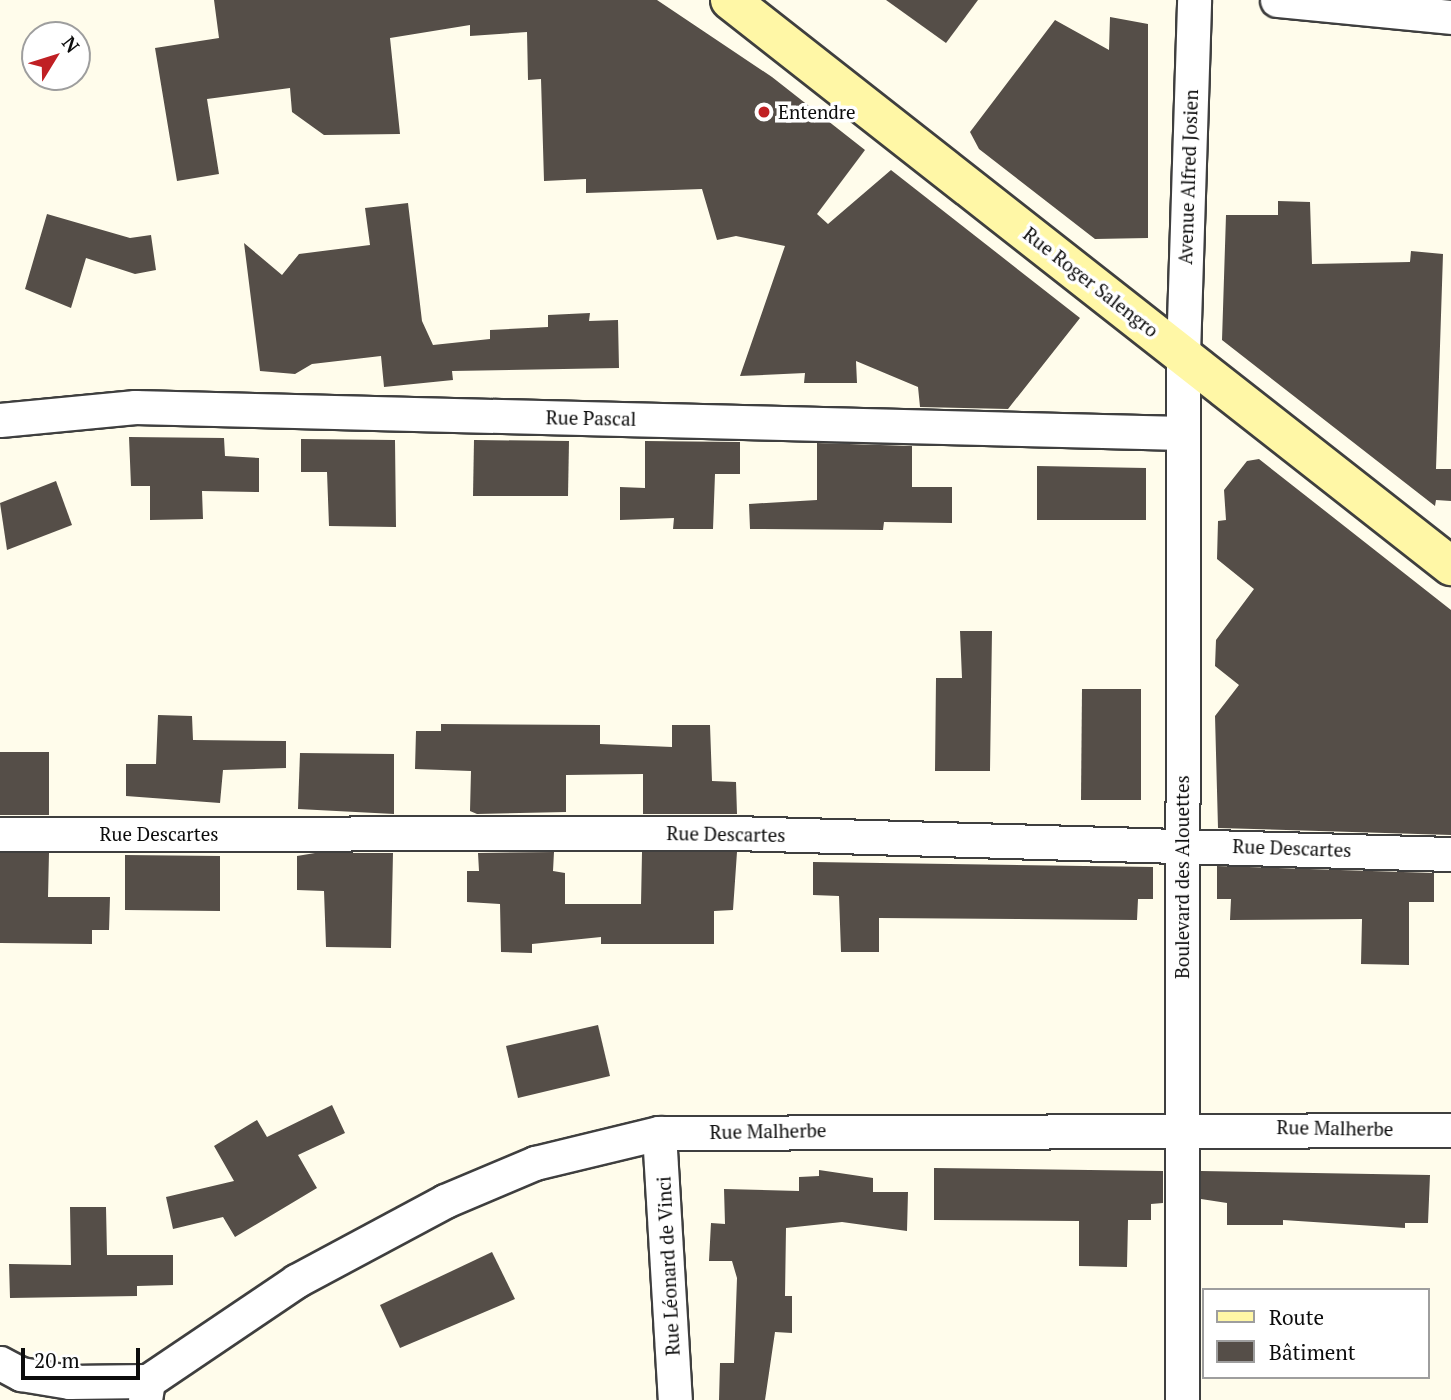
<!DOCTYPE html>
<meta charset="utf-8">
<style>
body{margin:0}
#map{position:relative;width:1451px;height:1400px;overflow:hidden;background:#fffceb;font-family:"PT Serif",serif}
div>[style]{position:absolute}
.building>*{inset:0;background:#554e48}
.roads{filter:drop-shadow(2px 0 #3f3f3f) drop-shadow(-2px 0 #3f3f3f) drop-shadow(0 2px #3f3f3f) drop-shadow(0 -2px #3f3f3f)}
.street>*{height:33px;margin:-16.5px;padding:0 16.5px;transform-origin:16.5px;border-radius:16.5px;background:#fff}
.secondary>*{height:38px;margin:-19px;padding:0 19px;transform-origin:19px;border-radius:19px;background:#fff7a6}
.dots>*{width:19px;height:19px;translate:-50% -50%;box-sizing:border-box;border:4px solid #fff;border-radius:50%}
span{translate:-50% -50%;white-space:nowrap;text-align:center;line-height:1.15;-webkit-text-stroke:7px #fff;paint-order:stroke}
.poi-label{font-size:19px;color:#0c0c0c}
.left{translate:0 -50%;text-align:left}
.street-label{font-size:19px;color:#0c0c0c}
.legend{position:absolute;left:1202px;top:1288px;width:228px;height:91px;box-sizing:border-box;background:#fff;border:2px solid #9e9e9e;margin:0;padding:9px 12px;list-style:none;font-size:21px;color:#0c0c0c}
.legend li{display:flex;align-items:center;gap:14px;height:35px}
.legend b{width:35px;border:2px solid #9e9e9e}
.north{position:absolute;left:21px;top:21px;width:70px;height:70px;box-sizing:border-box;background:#fff;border:2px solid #9e9e9e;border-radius:50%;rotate:52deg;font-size:19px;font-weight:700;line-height:28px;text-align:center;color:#0c0c0c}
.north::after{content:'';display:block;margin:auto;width:24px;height:32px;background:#c02024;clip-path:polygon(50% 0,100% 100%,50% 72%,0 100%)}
.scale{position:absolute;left:21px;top:1348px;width:119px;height:32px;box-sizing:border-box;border:4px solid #0c0c0c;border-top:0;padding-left:9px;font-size:21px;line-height:24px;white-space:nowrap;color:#0c0c0c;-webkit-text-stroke:5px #fff;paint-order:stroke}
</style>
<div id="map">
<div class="building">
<div style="clip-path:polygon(214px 0,657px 0,772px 77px,865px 150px,817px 214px,828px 224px,891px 170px,1080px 318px,1008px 409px,920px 407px,918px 387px,856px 361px,857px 383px,804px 383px,805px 373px,740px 376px,785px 246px,736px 236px,717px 240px,702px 189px,586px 193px,586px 179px,544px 181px,541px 79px,528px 80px,527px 32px,470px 36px,470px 25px,390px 38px,400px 134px,324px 135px,292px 112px,290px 88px,207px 99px,219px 174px,177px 181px,155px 48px,219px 38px)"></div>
<div style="clip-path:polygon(886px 0,978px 0,946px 43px)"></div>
<div style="clip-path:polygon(1110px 17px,1148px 24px,1148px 238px,1095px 239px,979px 149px,970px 132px,1055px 20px,1109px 50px)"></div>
<div style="clip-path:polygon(1278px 201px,1310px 202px,1312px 264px,1410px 262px,1411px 251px,1443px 254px,1436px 469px,1451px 469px,1451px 501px,1436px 500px,1435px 506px,1222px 340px,1226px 215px,1278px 215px)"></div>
<div style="clip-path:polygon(408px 203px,422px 321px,433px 345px,490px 339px,490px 330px,548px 327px,548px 315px,590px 313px,589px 321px,618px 320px,619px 368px,452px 371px,453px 380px,384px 387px,381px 356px,312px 364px,295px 374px,260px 371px,244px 243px,282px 275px,299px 254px,370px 245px,365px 208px)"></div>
<div style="clip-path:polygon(47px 214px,130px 238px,151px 235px,156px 270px,135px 274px,86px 258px,71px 308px,25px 289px)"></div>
<div style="clip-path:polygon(129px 437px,224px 438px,225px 456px,259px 458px,259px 492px,202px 491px,203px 519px,150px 520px,150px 486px,131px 486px)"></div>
<div style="clip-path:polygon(301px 439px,395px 440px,396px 527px,329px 526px,327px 472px,301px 472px)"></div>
<div style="clip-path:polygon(474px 440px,569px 441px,568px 496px,473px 496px)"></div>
<div style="clip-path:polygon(645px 441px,740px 442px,740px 474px,715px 474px,713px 529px,673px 529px,674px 518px,620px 520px,620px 487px,645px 488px)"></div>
<div style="clip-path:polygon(817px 443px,912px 446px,912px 487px,952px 487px,952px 523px,884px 522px,883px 530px,750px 529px,749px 504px,817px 500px)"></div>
<div style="clip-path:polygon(1259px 459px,1451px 610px,1451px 835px,1218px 828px,1215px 716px,1239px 685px,1215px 666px,1216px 640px,1254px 589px,1217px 559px,1218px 521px,1226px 520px,1224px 490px,1247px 461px)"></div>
<div style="clip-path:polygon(1037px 466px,1146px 468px,1146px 520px,1037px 520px)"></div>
<div style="clip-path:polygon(56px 481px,72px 525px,7px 550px,0 503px)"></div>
<div style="clip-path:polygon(960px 631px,992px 631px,990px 771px,935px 771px,936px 678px,962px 678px)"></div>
<div style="clip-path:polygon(1082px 689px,1141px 689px,1141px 800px,1081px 800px)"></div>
<div style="clip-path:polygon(158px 715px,192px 716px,193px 740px,286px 741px,286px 768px,223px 770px,220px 803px,126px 796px,126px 764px,156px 764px)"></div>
<div style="clip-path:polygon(441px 724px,600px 725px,600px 744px,672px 747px,672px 725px,710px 725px,712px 781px,736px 782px,737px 814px,643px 814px,643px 774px,566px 775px,566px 812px,477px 814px,470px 811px,471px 771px,415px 769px,416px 731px,441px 731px)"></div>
<div style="clip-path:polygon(0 752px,49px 752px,49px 815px,0 815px)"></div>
<div style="clip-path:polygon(300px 753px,394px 754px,394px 814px,298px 809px)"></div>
<div style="clip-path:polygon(554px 852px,553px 871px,565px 873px,565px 904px,641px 904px,642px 852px,737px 852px,733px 910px,714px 911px,714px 944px,601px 944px,601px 937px,532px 944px,532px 953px,501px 952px,500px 904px,467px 902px,467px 871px,479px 871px,478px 853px)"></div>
<div style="clip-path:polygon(0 853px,49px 853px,48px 897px,110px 897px,109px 930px,92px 930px,92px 944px,0 943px)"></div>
<div style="clip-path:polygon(315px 853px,393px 853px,391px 948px,326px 947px,324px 891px,297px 890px,297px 856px)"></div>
<div style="clip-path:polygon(125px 855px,220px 856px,220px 911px,125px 910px)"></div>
<div style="clip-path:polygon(813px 862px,1153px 867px,1153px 899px,1138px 899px,1137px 920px,879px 918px,879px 952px,841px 952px,839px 896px,813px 895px)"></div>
<div style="clip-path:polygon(1217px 866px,1434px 873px,1434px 902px,1409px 902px,1409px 965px,1361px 964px,1362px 919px,1230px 920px,1231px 899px,1217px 899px)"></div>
<div style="clip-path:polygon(598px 1025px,610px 1076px,518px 1098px,506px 1046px)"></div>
<div style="clip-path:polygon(332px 1105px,345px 1133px,298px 1155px,317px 1188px,235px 1237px,223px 1217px,173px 1229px,166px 1197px,234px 1181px,214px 1146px,257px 1120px,267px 1137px)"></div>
<div style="clip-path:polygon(934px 1168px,1163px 1171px,1163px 1203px,1151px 1204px,1151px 1220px,1128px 1220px,1127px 1267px,1079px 1266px,1079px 1221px,934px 1220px)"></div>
<div style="clip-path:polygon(819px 1170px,873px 1178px,873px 1192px,908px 1192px,907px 1231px,842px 1222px,786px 1228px,785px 1296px,792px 1296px,792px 1333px,775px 1332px,765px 1400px,719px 1400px,720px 1363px,734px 1363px,737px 1278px,732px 1261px,709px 1261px,711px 1223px,725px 1224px,724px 1189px,799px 1191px,799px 1177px,819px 1176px)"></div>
<div style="clip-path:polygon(1201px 1171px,1430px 1175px,1428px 1223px,1405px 1223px,1405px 1228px,1283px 1220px,1283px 1225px,1227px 1225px,1227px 1203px,1201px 1199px)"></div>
<div style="clip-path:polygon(70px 1207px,106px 1207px,107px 1255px,173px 1255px,173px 1285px,137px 1286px,137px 1296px,10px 1298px,9px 1264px,71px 1265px)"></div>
<div style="clip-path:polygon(492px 1252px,515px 1299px,400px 1348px,380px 1305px)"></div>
</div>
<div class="roads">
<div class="street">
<div style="left:1277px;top:0;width:175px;rotate:5.6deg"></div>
<div style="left:0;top:420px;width:136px;rotate:-5.5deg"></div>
<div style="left:135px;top:407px;width:1048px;rotate:1.42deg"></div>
<div style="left:0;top:834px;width:734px;rotate:-0.08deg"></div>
<div style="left:734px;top:833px;width:717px;rotate:1.68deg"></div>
<div style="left:659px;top:1133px;width:267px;rotate:86.6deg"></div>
<div style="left:0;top:1363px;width:24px;rotate:28deg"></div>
<div style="left:21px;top:1374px;width:49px;rotate:9.5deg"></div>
<div style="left:69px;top:1382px;width:79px;rotate:-0.7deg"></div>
<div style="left:148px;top:1381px;width:19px;rotate:99deg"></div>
<div style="left:148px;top:1381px;width:179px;rotate:-34deg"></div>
<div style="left:296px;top:1281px;width:169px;rotate:-28.2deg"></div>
<div style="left:445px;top:1201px;width:98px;rotate:-22.9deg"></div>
<div style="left:535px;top:1163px;width:128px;rotate:-13.6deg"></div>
<div style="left:659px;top:1133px;width:792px;rotate:-0.22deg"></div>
<div style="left:1182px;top:1400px;width:1046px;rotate:-89.95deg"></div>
<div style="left:1183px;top:354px;width:354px;rotate:-88.2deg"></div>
</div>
<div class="secondary">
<div style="left:730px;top:0;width:917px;rotate:38.13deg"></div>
</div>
</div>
<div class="dots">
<div style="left:764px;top:112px;background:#c02024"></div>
</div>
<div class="poi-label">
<span class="left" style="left:778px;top:112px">Entendre</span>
</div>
<div class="street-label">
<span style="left:1188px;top:177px;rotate:-88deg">Avenue Alfred Josien</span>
<span style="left:1091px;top:282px;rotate:38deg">Rue Roger Salengro</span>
<span style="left:591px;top:418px;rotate:1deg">Rue Pascal</span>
<span style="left:159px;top:834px">Rue Descartes</span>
<span style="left:726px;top:834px;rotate:1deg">Rue Descartes</span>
<span style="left:1292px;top:848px;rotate:2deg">Rue Descartes</span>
<span style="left:1182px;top:877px;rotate:-90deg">Boulevard des Alouettes</span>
<span style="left:1335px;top:1128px;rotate:1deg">Rue Malherbe</span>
<span style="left:768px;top:1131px;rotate:-1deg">Rue Malherbe</span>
<span style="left:668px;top:1266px;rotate:-93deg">Rue Léonard de Vinci</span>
</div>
<ul class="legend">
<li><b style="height:9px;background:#fff7a6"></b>Route</li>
<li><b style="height:19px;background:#554e48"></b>Bâtiment</li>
</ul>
<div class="north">N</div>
<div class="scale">20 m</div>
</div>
